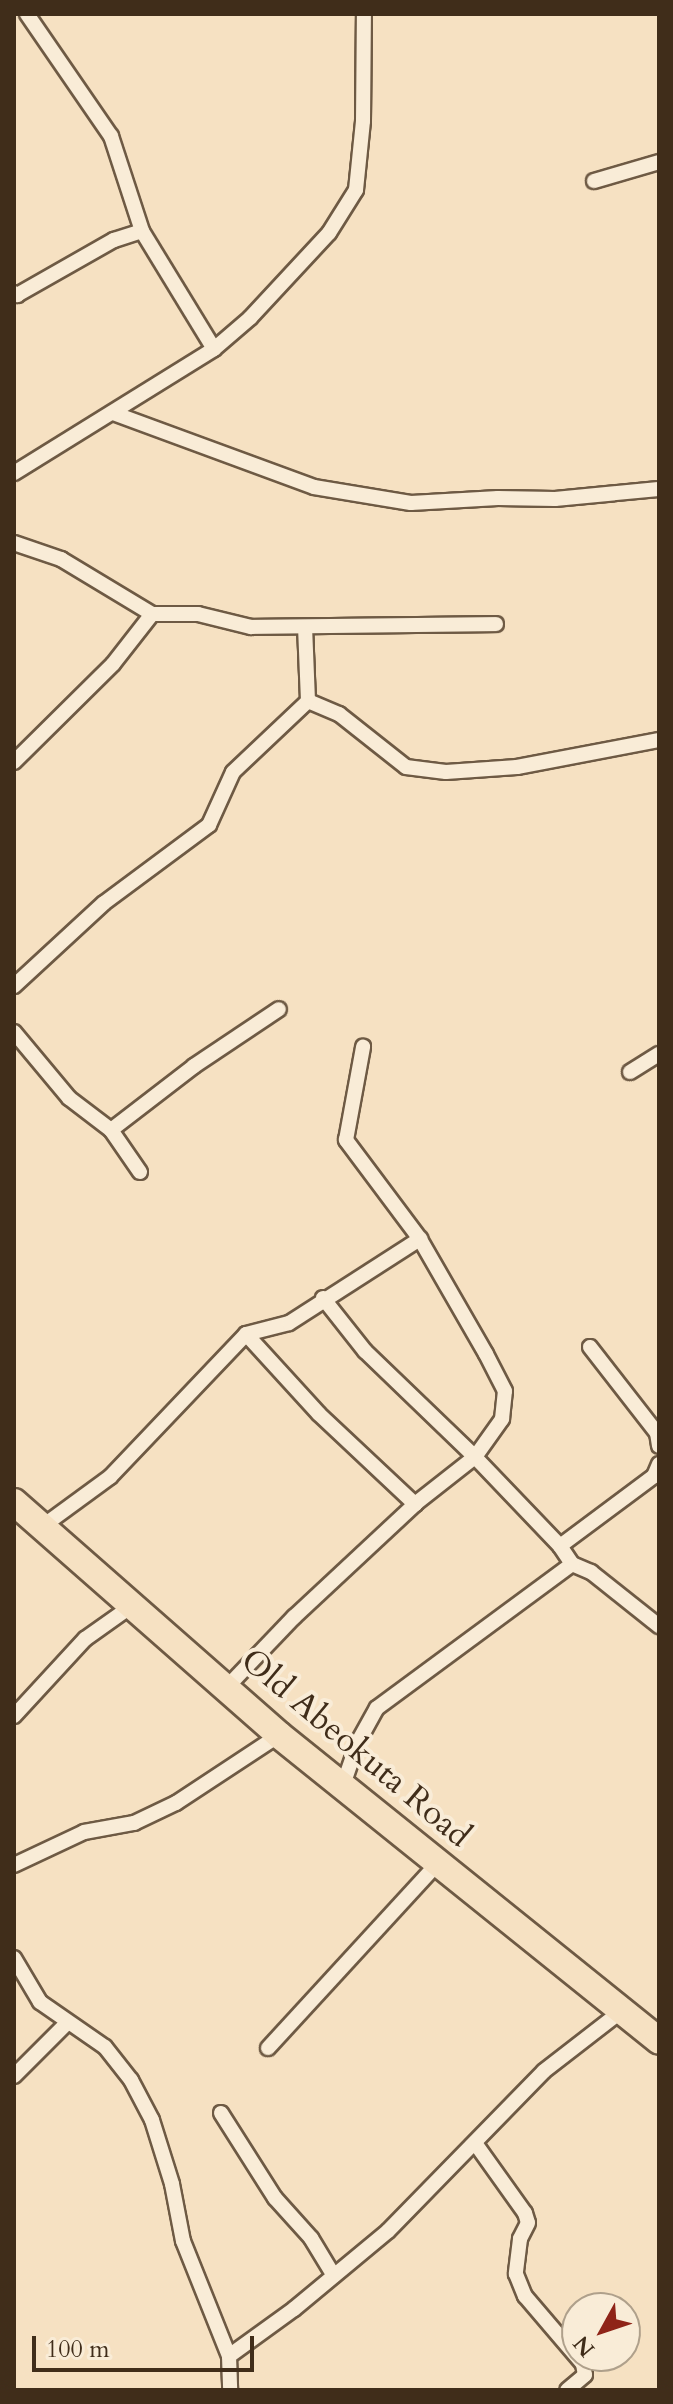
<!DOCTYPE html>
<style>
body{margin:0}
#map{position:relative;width:673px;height:2404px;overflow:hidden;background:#f6e1c2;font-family:Cardo,serif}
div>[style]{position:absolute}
.roads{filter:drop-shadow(2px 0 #6e5a44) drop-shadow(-2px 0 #6e5a44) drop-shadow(0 2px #6e5a44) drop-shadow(0 -2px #6e5a44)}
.street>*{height:14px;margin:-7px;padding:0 7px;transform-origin:7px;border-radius:7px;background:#f9ecd7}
.highway>*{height:26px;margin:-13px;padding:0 13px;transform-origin:13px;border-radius:13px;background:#f6e1c2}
span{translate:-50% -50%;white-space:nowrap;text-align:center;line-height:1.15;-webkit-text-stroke:8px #f9ecd7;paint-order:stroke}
.street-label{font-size:34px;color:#402d1a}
.frame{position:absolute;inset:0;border:16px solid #402d1a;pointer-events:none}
.north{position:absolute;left:561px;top:2292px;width:80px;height:80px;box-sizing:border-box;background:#f9ecd7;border:2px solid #afa08b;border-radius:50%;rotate:230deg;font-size:22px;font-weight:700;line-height:32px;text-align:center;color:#402d1a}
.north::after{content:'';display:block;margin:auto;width:28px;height:36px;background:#8f2418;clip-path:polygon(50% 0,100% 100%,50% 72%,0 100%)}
.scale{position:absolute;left:32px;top:2336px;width:222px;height:36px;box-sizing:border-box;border:4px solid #402d1a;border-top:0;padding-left:10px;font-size:24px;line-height:28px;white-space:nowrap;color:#402d1a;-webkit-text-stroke:6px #f9ecd7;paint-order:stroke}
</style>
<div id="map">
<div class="roads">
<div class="street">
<div style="left:27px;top:14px;width:148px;rotate:55.5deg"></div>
<div style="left:111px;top:136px;width:100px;rotate:71.9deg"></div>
<div style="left:142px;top:231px;width:138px;rotate:58.6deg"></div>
<div style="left:594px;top:181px;width:68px;rotate:-16.3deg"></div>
<div style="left:14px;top:293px;width:4px;rotate:34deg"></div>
<div style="left:17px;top:295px;width:112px;rotate:-29.6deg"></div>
<div style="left:114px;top:240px;width:29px;rotate:-18deg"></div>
<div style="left:113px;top:413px;width:214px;rotate:20.2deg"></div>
<div style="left:314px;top:487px;width:98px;rotate:9.4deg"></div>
<div style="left:411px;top:503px;width:87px;rotate:-3.3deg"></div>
<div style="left:498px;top:498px;width:57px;rotate:1deg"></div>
<div style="left:555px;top:499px;width:104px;rotate:-5.5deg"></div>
<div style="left:14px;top:473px;width:235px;rotate:-31.8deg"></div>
<div style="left:214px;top:349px;width:48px;rotate:-40.7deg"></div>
<div style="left:250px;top:318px;width:116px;rotate:-47.1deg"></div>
<div style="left:329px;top:233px;width:51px;rotate:-57.9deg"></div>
<div style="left:356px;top:190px;width:69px;rotate:-84.2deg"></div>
<div style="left:363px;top:121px;width:107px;rotate:-89.5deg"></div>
<div style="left:14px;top:543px;width:50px;rotate:18.8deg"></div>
<div style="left:61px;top:559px;width:106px;rotate:31.1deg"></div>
<div style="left:152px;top:614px;width:46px"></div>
<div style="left:198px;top:614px;width:55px;rotate:13.8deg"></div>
<div style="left:251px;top:627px;width:245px;rotate:-0.7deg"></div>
<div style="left:308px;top:701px;width:34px;rotate:23deg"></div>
<div style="left:339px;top:714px;width:85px;rotate:38.3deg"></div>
<div style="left:406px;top:767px;width:40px;rotate:7.1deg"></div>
<div style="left:446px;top:772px;width:71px;rotate:-4deg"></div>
<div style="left:517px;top:767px;width:145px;rotate:-10.8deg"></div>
<div style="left:14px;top:762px;width:139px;rotate:-44.7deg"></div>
<div style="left:113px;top:664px;width:63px;rotate:-52deg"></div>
<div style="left:14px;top:986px;width:122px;rotate:-42.7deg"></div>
<div style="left:104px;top:903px;width:131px;rotate:-36.6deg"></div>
<div style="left:209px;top:825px;width:58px;rotate:-65.6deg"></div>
<div style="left:233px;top:772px;width:103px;rotate:-43.4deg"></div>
<div style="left:308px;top:701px;width:74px;rotate:-92.3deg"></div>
<div style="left:14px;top:1032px;width:86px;rotate:50.2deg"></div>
<div style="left:69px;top:1098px;width:53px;rotate:37.3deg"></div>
<div style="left:111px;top:1130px;width:51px;rotate:55.4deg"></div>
<div style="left:630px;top:1072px;width:34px;rotate:-32deg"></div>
<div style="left:111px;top:1130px;width:105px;rotate:-37.6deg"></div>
<div style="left:194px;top:1066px;width:102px;rotate:-33.8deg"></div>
<div style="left:323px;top:1298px;width:68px;rotate:51.6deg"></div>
<div style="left:365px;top:1351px;width:153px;rotate:43.9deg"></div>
<div style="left:475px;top:1457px;width:123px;rotate:46.3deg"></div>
<div style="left:560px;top:1546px;width:22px;rotate:56deg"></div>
<div style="left:572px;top:1564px;width:21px;rotate:23deg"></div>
<div style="left:591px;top:1572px;width:87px;rotate:38.5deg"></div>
<div style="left:246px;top:1334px;width:108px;rotate:47.6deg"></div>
<div style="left:319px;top:1414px;width:132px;rotate:43.2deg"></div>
<div style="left:590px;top:1347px;width:109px;rotate:52.1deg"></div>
<div style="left:657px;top:1433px;width:13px;rotate:81deg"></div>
<div style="left:43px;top:1526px;width:83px;rotate:-36.2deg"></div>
<div style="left:110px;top:1477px;width:197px;rotate:-46.4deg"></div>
<div style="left:246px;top:1334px;width:44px;rotate:-14.3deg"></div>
<div style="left:289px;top:1323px;width:156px;rotate:-32.7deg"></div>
<div style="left:560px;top:1546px;width:117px;rotate:-36.7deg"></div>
<div style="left:654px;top:1476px;width:13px;rotate:-67deg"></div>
<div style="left:227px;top:1687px;width:97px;rotate:-46.3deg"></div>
<div style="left:294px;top:1617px;width:166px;rotate:-43deg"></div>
<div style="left:415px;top:1504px;width:76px;rotate:-38.1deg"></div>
<div style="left:475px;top:1457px;width:47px;rotate:-54.6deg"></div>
<div style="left:502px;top:1419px;width:28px;rotate:-84deg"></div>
<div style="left:505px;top:1391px;width:42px;rotate:-117.2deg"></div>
<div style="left:486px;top:1354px;width:133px;rotate:-119.9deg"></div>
<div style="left:420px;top:1239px;width:124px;rotate:-126.8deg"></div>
<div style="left:346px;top:1140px;width:95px;rotate:-79.6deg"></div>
<div style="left:14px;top:1716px;width:105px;rotate:-47.3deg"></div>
<div style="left:85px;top:1639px;width:59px;rotate:-35.3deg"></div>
<div style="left:343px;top:1785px;width:46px;rotate:-70.8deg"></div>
<div style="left:358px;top:1742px;width:39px;rotate:-61deg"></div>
<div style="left:377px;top:1708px;width:242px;rotate:-36.4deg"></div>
<div style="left:14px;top:1865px;width:77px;rotate:-25.2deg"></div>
<div style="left:84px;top:1832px;width:51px;rotate:-10.2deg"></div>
<div style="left:134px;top:1823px;width:47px;rotate:-25.5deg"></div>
<div style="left:176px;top:1803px;width:123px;rotate:-33.4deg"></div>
<div style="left:14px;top:1958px;width:51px;rotate:59.4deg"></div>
<div style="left:40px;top:2002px;width:79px;rotate:34.7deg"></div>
<div style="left:105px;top:2047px;width:42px;rotate:51.8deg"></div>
<div style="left:131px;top:2080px;width:45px;rotate:62.3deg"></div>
<div style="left:152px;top:2120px;width:67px;rotate:72.6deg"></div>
<div style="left:172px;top:2184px;width:58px;rotate:79.1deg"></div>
<div style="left:183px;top:2241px;width:124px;rotate:68.2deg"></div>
<div style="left:229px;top:2356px;width:34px;rotate:88deg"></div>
<div style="left:268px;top:2048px;width:251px;rotate:-47.4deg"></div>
<div style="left:14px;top:2076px;width:76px;rotate:-45deg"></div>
<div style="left:221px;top:2113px;width:101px;rotate:57.6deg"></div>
<div style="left:275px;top:2198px;width:54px;rotate:48deg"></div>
<div style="left:311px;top:2238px;width:44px;rotate:58.8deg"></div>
<div style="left:475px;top:2143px;width:86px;rotate:54.5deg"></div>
<div style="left:525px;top:2213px;width:10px;rotate:73deg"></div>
<div style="left:528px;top:2223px;width:18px;rotate:117deg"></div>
<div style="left:520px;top:2239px;width:35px;rotate:97deg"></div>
<div style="left:516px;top:2274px;width:24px;rotate:68deg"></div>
<div style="left:525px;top:2296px;width:89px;rotate:49.5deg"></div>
<div style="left:583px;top:2364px;width:11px;rotate:80deg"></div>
<div style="left:585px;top:2375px;width:23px;rotate:140deg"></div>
<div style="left:229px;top:2356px;width:80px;rotate:-35.9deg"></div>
<div style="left:294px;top:2309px;width:122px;rotate:-39.7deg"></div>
<div style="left:388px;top:2231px;width:223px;rotate:-45.7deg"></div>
<div style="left:544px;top:2071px;width:96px;rotate:-37.8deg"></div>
</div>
<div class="highway">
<div style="left:14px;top:1502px;width:353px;rotate:41.3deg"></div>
<div style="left:279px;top:1735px;width:488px;rotate:38.8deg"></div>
</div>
</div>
<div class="street-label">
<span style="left:356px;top:1748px;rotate:40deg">Old Abeokuta Road</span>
</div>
<div class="frame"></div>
<div class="north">N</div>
<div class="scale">100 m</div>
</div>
